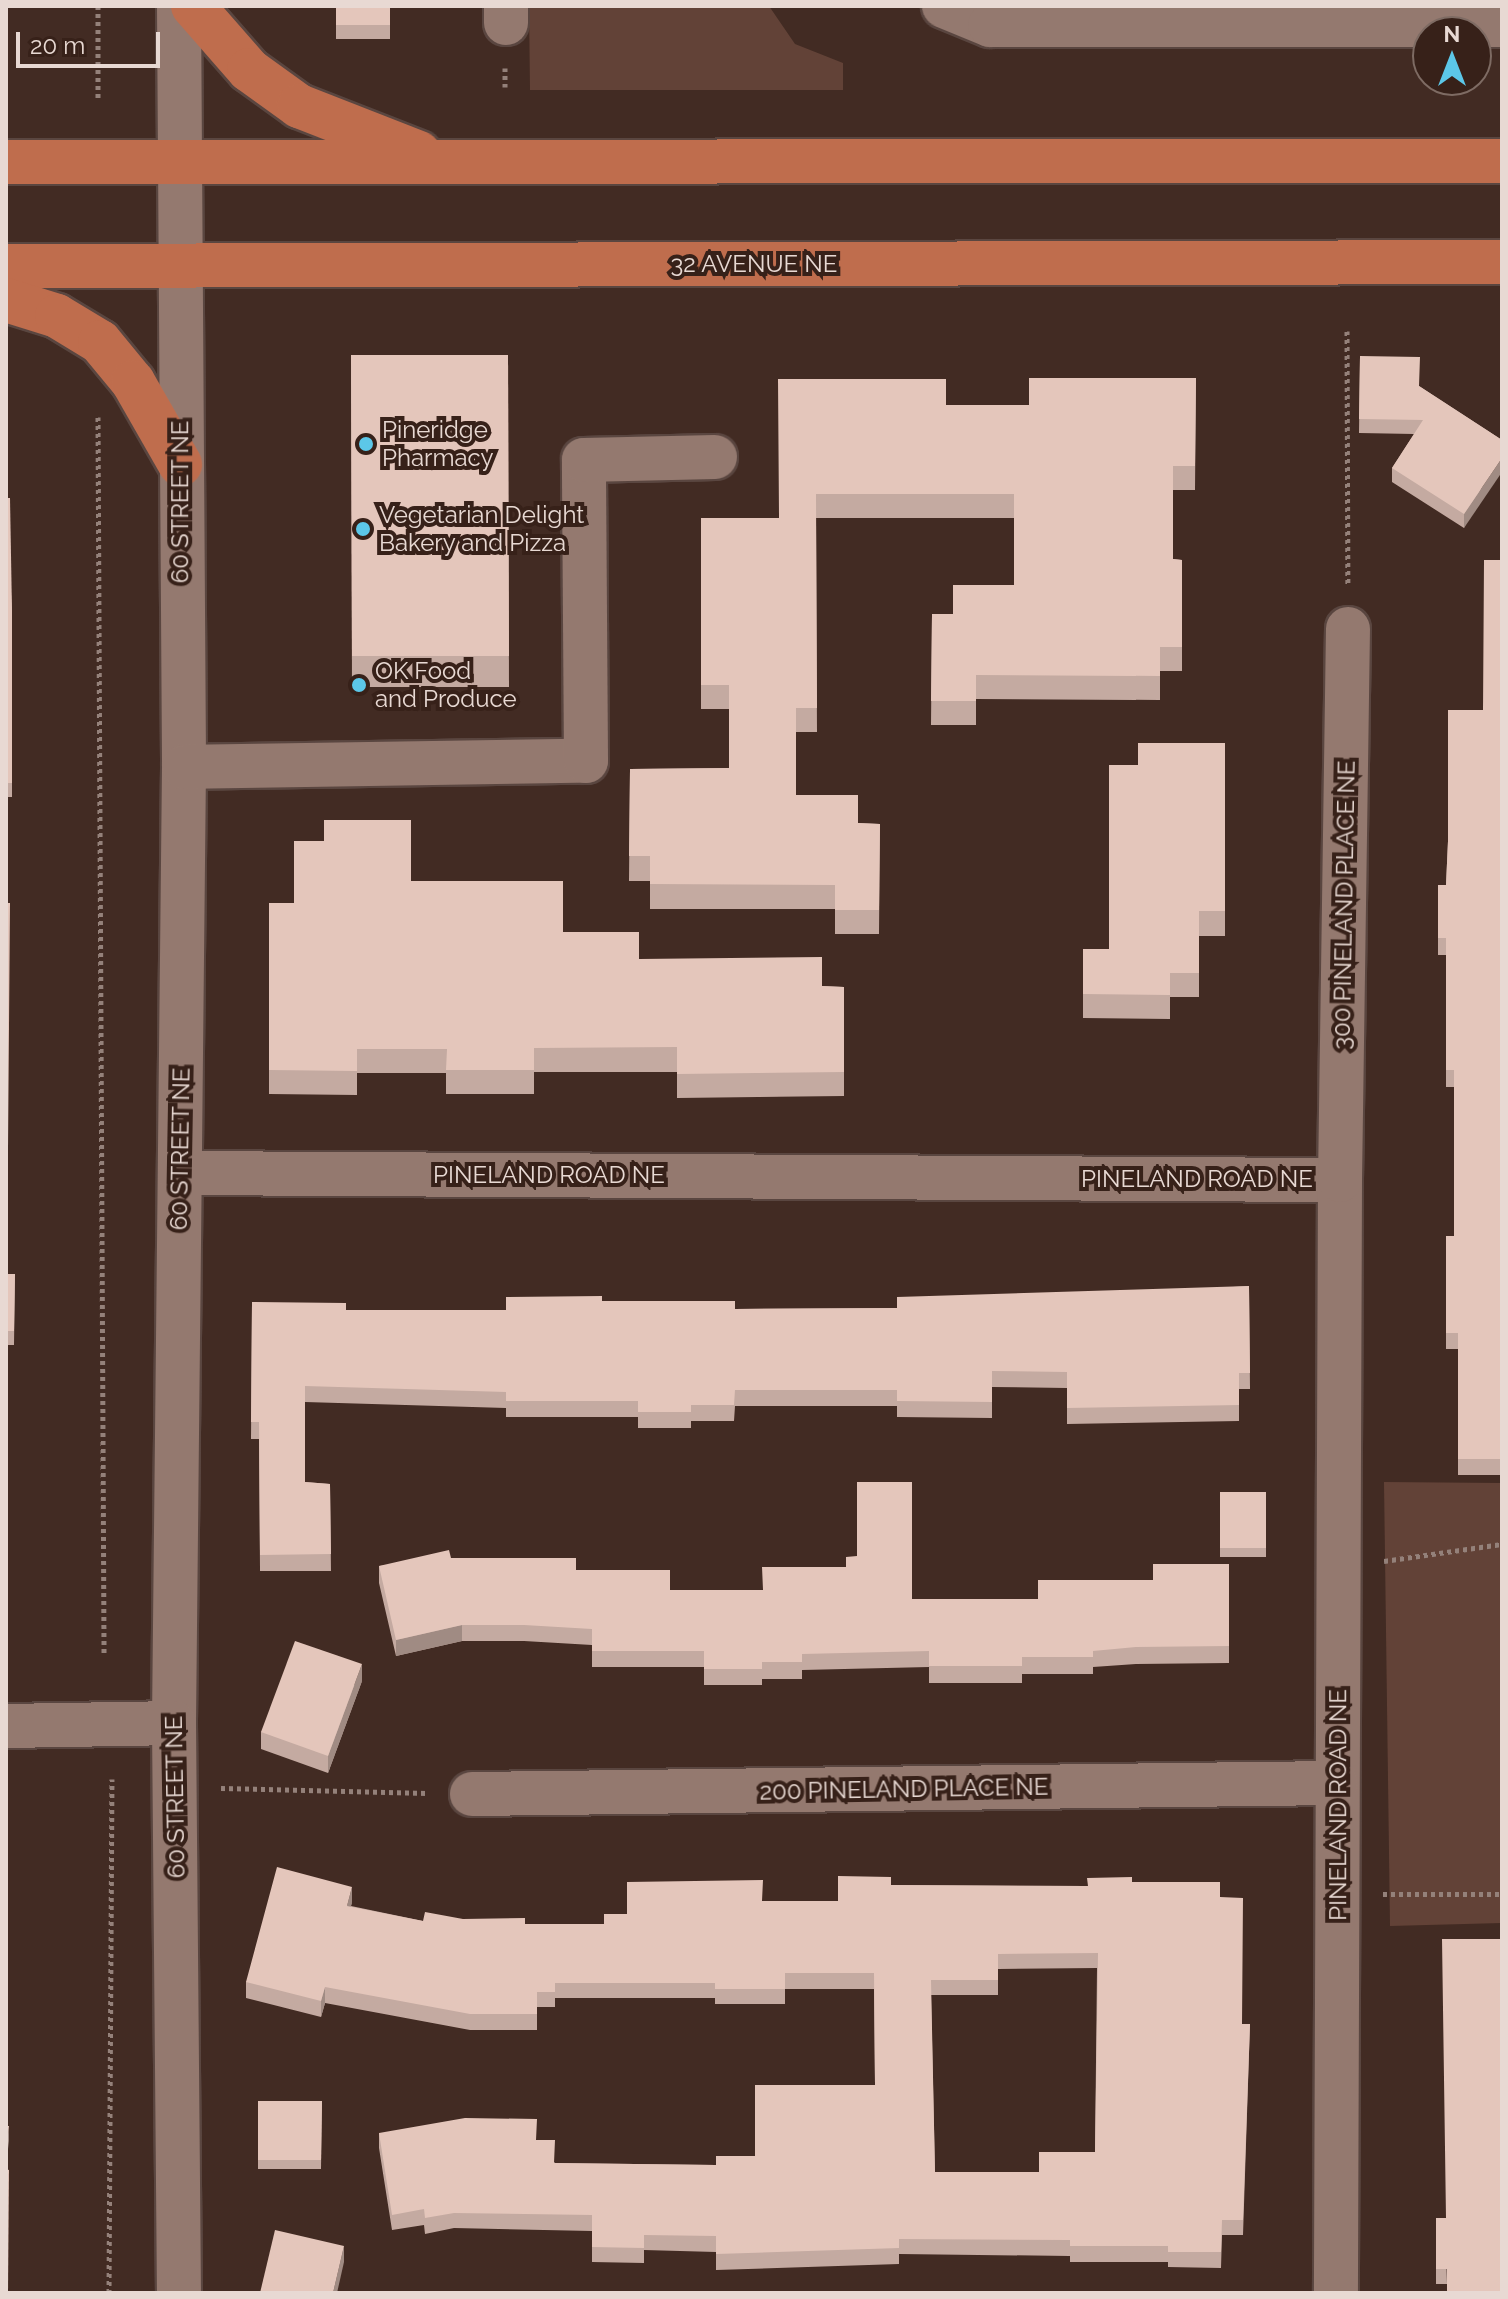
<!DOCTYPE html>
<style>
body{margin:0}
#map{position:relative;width:1508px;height:2299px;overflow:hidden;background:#422b23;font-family:Raleway,sans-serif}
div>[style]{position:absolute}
.green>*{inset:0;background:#624237}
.path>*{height:5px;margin-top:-2.5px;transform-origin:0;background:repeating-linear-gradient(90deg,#94817a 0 4px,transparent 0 8px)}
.roads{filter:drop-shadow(2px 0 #5a4640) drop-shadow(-2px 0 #5a4640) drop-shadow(0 2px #5a4640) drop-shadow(0 -2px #5a4640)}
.minor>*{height:44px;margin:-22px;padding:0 22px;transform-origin:22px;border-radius:22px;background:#94796f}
.major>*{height:44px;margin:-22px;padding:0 22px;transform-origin:22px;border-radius:22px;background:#bf6d4d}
.wall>*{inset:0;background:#c4aaa1}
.shaded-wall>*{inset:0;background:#a08b83}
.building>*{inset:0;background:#e4c6bb}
.dots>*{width:22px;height:22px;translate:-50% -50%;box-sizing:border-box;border:4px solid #372119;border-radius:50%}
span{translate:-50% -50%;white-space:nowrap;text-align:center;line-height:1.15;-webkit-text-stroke:8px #372119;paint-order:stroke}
.street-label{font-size:24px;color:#e8d9d3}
.poi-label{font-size:24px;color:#e8d9d3}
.left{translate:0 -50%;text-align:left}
.frame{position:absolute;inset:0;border:8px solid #e8d9d3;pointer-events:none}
.north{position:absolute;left:1412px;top:16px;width:80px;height:80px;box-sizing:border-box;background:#372119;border:2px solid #7e6b63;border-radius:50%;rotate:0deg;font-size:22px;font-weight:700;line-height:32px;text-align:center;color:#e8d9d3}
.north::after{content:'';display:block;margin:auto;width:28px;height:36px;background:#5cc7e8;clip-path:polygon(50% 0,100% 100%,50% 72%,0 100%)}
.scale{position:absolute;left:16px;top:32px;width:144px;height:36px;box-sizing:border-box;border:4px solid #e8d9d3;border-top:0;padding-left:10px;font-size:24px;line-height:28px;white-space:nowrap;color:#e8d9d3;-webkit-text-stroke:6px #372119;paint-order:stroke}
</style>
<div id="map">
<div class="green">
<div style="clip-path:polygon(529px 6px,769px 6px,795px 44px,843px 63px,843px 90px,530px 90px)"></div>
<div style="clip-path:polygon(1384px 1482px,1502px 1483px,1502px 1923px,1390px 1926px)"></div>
</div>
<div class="path">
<div style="left:98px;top:6px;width:94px;rotate:90deg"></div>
<div style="left:505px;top:87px;width:19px;rotate:-90deg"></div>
<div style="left:1347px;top:331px;width:255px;rotate:89.8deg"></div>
<div style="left:98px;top:417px;width:1239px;rotate:89.72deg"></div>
<div style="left:1384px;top:1561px;width:119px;rotate:-8.2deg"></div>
<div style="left:221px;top:1788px;width:206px;rotate:1.4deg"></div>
<div style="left:1383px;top:1894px;width:119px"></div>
<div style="left:109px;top:2293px;width:514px;rotate:-89.67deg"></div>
</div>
<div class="roads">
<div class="minor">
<div style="left:179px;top:6px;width:761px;rotate:89.62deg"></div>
<div style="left:184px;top:767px;width:956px;rotate:90.6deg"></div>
<div style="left:174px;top:1723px;width:570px;rotate:89.5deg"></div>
<div style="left:944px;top:6px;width:50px;rotate:22.4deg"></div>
<div style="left:990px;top:25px;width:512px"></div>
<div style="left:506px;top:23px;width:17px;rotate:-90deg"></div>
<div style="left:184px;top:767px;width:402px;rotate:-0.9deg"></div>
<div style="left:586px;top:761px;width:301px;rotate:-90.4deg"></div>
<div style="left:584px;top:460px;width:131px;rotate:-1.3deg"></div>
<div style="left:180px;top:1173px;width:1160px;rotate:0.35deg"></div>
<div style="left:1340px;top:1180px;width:1113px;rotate:90.21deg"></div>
<div style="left:1340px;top:1180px;width:551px;rotate:-89.17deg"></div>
<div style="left:6px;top:1726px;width:168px;rotate:-1deg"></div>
<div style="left:472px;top:1794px;width:864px;rotate:-0.73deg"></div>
</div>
<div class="major">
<div style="left:193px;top:6px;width:85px;rotate:48.8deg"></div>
<div style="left:249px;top:70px;width:62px;rotate:35.8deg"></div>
<div style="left:299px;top:106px;width:129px;rotate:21.4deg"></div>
<div style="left:6px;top:162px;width:1496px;rotate:-0.04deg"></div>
<div style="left:6px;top:266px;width:1496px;rotate:-0.15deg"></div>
<div style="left:6px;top:300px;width:53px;rotate:17.4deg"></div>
<div style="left:57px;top:316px;width:50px;rotate:31.2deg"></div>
<div style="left:100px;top:342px;width:52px;rotate:50.5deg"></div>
<div style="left:133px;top:382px;width:95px;rotate:60.2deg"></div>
</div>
</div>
<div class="wall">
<div style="clip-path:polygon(336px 6px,390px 6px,390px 39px,336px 39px)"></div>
<div style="clip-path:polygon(351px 355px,508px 355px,509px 687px,352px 687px)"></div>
<div style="clip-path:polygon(1360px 356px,1419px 386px,1502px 440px,1464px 528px,1392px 482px,1392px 468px,1414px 434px,1359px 433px)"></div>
<div style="clip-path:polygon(1196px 378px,1195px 490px,1173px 490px,1173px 559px,1182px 560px,1182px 671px,1160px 671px,1160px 700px,976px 699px,976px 725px,931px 725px,932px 614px,953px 614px,1014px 585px,1014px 518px,816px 518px,817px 732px,796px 732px,796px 795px,858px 823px,880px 824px,879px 934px,835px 934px,835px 909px,650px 909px,650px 881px,629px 881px,630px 769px,729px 768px,729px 709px,701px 709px,701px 518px,779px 518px,946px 405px,1029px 405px)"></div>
<div style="clip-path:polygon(6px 498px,12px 611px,12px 797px,6px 797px)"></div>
<div style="clip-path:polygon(1502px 560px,1502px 1475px,1458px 1475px,1458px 1349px,1446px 1349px,1446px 1236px,1454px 1236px,1454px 1087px,1446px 1087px,1446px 955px,1438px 955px,1438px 938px,1446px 885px,1448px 841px,1483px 710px)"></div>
<div style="clip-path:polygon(1225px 743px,1225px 936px,1199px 936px,1199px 997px,1170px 997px,1170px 1019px,1083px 1018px,1083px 949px,1109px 949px,1138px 765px)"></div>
<div style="clip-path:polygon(411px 881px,639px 959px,822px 986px,844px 987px,844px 1096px,677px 1098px,677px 1072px,534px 1072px,534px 1094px,446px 1094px,446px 1073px,357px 1073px,357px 1095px,269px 1094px,269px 903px,294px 903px)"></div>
<div style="clip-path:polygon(6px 903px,7px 1274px,15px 1274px,14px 1345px,6px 1345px)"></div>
<div style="clip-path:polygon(1249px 1286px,1250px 1389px,1239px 1389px,1239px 1421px,1067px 1424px,1067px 1388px,992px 1387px,992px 1418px,897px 1417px,897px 1406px,735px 1406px,734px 1421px,691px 1421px,691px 1428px,638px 1428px,638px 1417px,506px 1417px,506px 1408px,305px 1402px,305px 1482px,330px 1484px,331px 1571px,260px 1571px,259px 1439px,251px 1439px,252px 1302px,346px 1310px,506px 1310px,602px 1301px,735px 1309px,897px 1308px)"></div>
<div style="clip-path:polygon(1220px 1492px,1266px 1492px,1266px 1557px,1220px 1557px)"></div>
<div style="clip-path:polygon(451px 1558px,576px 1570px,670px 1590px,912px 1599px,1038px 1599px,1153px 1580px,1229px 1564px,1229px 1663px,1136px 1664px,1093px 1667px,1093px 1674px,1022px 1674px,1022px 1683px,929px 1683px,929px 1667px,802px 1670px,802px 1679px,762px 1679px,762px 1685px,704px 1685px,704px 1667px,592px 1667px,592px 1645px,524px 1641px,462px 1641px,396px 1656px,379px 1583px,379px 1566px)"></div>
<div style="clip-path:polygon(362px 1681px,328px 1773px,261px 1749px,261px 1732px)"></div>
<div style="clip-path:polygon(evenodd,1132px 1882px,1220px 1897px,1242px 2024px,1250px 2024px,1243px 2235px,1222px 2235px,1221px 2268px,1168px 2267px,1168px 2262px,1070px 2262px,1070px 2256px,899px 2254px,899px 2264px,716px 2270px,716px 2252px,644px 2250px,644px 2263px,592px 2262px,592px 2231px,454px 2228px,425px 2234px,424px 2225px,392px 2230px,379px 2148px,379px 2133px,537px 2140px,555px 2163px,716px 2165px,755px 2156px,875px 2085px,874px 1989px,785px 1989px,785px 2004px,715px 2004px,715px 1998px,555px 1998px,555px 2007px,537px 2007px,537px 2030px,470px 2030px,325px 2003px,321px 2017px,246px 1998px,246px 1982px,352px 1902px,351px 1906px,423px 1921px,463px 1919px,525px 1924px,604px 1924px,627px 1914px,763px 1901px,838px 1901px,891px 1885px,1087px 1886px,1132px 1882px,1097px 1968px,1095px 2152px,1039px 2172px,935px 2172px,931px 1995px,998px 1995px,998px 1969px,1097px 1968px)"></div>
<div style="clip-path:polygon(258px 2101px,322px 2101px,321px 2169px,258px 2169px)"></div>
<div style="clip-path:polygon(1436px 2218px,1445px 2218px,1447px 2284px,1436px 2284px)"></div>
</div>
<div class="shaded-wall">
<div style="clip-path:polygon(1502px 458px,1502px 472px,1464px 528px,1464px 514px)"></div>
<div style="clip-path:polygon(462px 1625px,462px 1641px,396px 1656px,396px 1640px)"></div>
<div style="clip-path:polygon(362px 1664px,362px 1681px,328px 1773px,328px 1756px)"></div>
<div style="clip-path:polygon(352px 1887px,352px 1902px,347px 1921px,347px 1906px)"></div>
<div style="clip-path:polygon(325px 1987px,325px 2003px,321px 2017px,321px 2001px)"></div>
<div style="clip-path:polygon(9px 2126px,9px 2141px,6px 2165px,6px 2150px)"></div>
<div style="clip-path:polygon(344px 2246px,344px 2262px,337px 2293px,333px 2293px)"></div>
</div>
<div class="building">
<div style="clip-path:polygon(336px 6px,390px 6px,390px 25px,336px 25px)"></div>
<div style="clip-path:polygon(351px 355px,508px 355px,509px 656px,352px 656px)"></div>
<div style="clip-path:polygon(1360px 356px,1420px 357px,1419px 386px,1502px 440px,1502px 458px,1464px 514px,1392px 468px,1423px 420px,1359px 419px)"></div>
<div style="clip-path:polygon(1029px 378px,1196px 378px,1195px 466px,1173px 466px,1173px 559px,1182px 560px,1182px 647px,1160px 647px,1160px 676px,976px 675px,976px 701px,931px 701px,932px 614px,953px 614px,953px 585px,1014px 585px,1014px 494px,816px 494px,817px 708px,796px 708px,796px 795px,858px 795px,858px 823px,880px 824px,879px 910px,835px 910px,835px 885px,650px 884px,650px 856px,629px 856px,630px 769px,729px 768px,729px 685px,701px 685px,701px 518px,779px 518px,778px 379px,946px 379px,946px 405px,1029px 405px)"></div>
<div style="clip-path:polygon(6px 498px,10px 498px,12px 611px,12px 783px,6px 783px)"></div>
<div style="clip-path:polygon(1484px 560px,1502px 560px,1502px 1459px,1458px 1459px,1458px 1333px,1446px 1333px,1446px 1236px,1454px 1236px,1454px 1070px,1446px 1070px,1446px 938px,1438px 938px,1438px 885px,1446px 885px,1448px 841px,1448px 710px,1483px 710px)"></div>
<div style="clip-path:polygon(1138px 743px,1225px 743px,1225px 911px,1199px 911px,1199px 973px,1170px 973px,1170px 995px,1083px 994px,1083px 949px,1109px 949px,1109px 765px,1138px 765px)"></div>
<div style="clip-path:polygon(324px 820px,411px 820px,411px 881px,563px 881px,563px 932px,639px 932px,639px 959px,822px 957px,822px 986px,844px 987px,844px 1072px,677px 1074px,677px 1047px,534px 1048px,534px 1070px,446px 1070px,447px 1049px,357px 1049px,357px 1071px,269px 1070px,269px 903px,294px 903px,294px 841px,324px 841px)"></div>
<div style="clip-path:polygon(6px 903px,10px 903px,7px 1274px,15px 1274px,14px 1331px,6px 1331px)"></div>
<div style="clip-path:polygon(1249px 1286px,1250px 1373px,1239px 1373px,1239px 1405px,1067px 1408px,1067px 1372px,992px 1371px,992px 1402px,897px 1401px,897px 1390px,735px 1390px,734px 1405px,691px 1405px,691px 1412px,638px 1412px,638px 1401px,506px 1401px,506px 1392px,305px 1386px,305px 1482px,330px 1484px,331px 1554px,260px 1555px,259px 1422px,251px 1422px,252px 1302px,346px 1303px,346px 1310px,506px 1310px,506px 1297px,602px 1296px,602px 1301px,735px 1301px,735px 1309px,897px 1308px,897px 1297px)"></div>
<div style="clip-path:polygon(857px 1482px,912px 1482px,912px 1599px,1038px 1599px,1038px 1580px,1153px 1580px,1153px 1564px,1229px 1564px,1229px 1646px,1136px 1647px,1093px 1651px,1093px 1657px,1022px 1657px,1022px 1666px,929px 1666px,929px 1651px,802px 1654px,802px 1662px,762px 1662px,762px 1669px,704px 1669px,704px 1651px,592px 1651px,592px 1629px,524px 1625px,462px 1625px,396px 1640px,379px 1566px,449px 1550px,451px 1558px,576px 1558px,576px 1570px,670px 1570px,670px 1590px,763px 1590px,762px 1567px,846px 1567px,846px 1557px,857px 1556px)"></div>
<div style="clip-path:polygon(1220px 1492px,1266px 1492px,1266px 1548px,1220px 1548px)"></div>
<div style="clip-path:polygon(6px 1496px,8px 1496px,6px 1561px)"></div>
<div style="clip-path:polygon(295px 1641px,362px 1664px,328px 1756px,261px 1732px)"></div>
<div style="clip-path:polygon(evenodd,277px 1867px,352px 1887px,347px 1906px,423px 1921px,425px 1912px,463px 1919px,525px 1918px,525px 1924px,604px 1924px,604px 1914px,627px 1914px,627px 1882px,763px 1880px,762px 1901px,838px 1901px,838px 1876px,891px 1877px,891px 1885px,1088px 1886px,1087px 1878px,1132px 1877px,1132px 1882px,1220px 1882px,1220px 1897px,1243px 1898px,1242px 2024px,1250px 2024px,1243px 2220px,1222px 2220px,1221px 2252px,1168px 2252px,1168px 2246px,1070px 2246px,1070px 2240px,899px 2239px,899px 2248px,716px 2254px,716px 2236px,644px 2235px,644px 2248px,592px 2247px,592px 2215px,454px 2213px,425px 2218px,424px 2209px,392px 2215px,379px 2133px,465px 2118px,537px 2119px,536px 2140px,555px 2140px,554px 2163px,716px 2165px,716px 2156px,755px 2156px,755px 2085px,875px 2085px,874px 1973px,785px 1973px,785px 1989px,715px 1989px,715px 1983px,555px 1983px,555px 1992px,537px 1992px,537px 2014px,470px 2014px,325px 1987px,321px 2001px,246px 1982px,277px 1867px,1098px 1953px,1095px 2152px,1039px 2152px,1039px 2172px,935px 2172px,931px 1980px,998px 1980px,998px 1954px,1098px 1953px)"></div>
<div style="clip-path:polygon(1442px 1939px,1502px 1939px,1502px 2293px,1447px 2293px,1447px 2269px,1436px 2269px,1436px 2218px,1446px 2218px)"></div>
<div style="clip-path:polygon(258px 2101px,322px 2101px,321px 2160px,258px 2160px)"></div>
<div style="clip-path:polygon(6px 2126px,9px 2126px,6px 2150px)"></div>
<div style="clip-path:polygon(6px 2169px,9px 2170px,8px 2293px,6px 2293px)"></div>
<div style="clip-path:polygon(275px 2230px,344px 2246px,333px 2293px,260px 2293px)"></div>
</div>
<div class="dots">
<div style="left:366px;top:444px;background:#5cc7e8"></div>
<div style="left:363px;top:529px;background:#5cc7e8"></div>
<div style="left:359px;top:685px;background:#5cc7e8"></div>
</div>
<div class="street-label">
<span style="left:754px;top:264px">32 AVENUE NE</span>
<span style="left:180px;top:502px;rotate:-90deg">60 STREET NE</span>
<span style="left:1344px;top:905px;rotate:-89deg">300 PINELAND PLACE NE</span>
<span style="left:180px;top:1149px;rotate:-89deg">60 STREET NE</span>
<span style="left:549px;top:1175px">PINELAND ROAD NE</span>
<span style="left:1197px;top:1179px">PINELAND ROAD NE</span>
<span style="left:904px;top:1789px;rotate:-1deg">200 PINELAND PLACE NE</span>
<span style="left:175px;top:1797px;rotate:-91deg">60 STREET NE</span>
<span style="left:1338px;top:1805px;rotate:-90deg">PINELAND ROAD NE</span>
</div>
<div class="poi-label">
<span class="left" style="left:382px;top:444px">Pineridge<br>Pharmacy</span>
<span class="left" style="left:379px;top:529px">Vegetarian Delight<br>Bakery and Pizza</span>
<span class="left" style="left:375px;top:685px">OK Food<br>and Produce</span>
</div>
<div class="frame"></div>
<div class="north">N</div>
<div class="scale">20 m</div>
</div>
